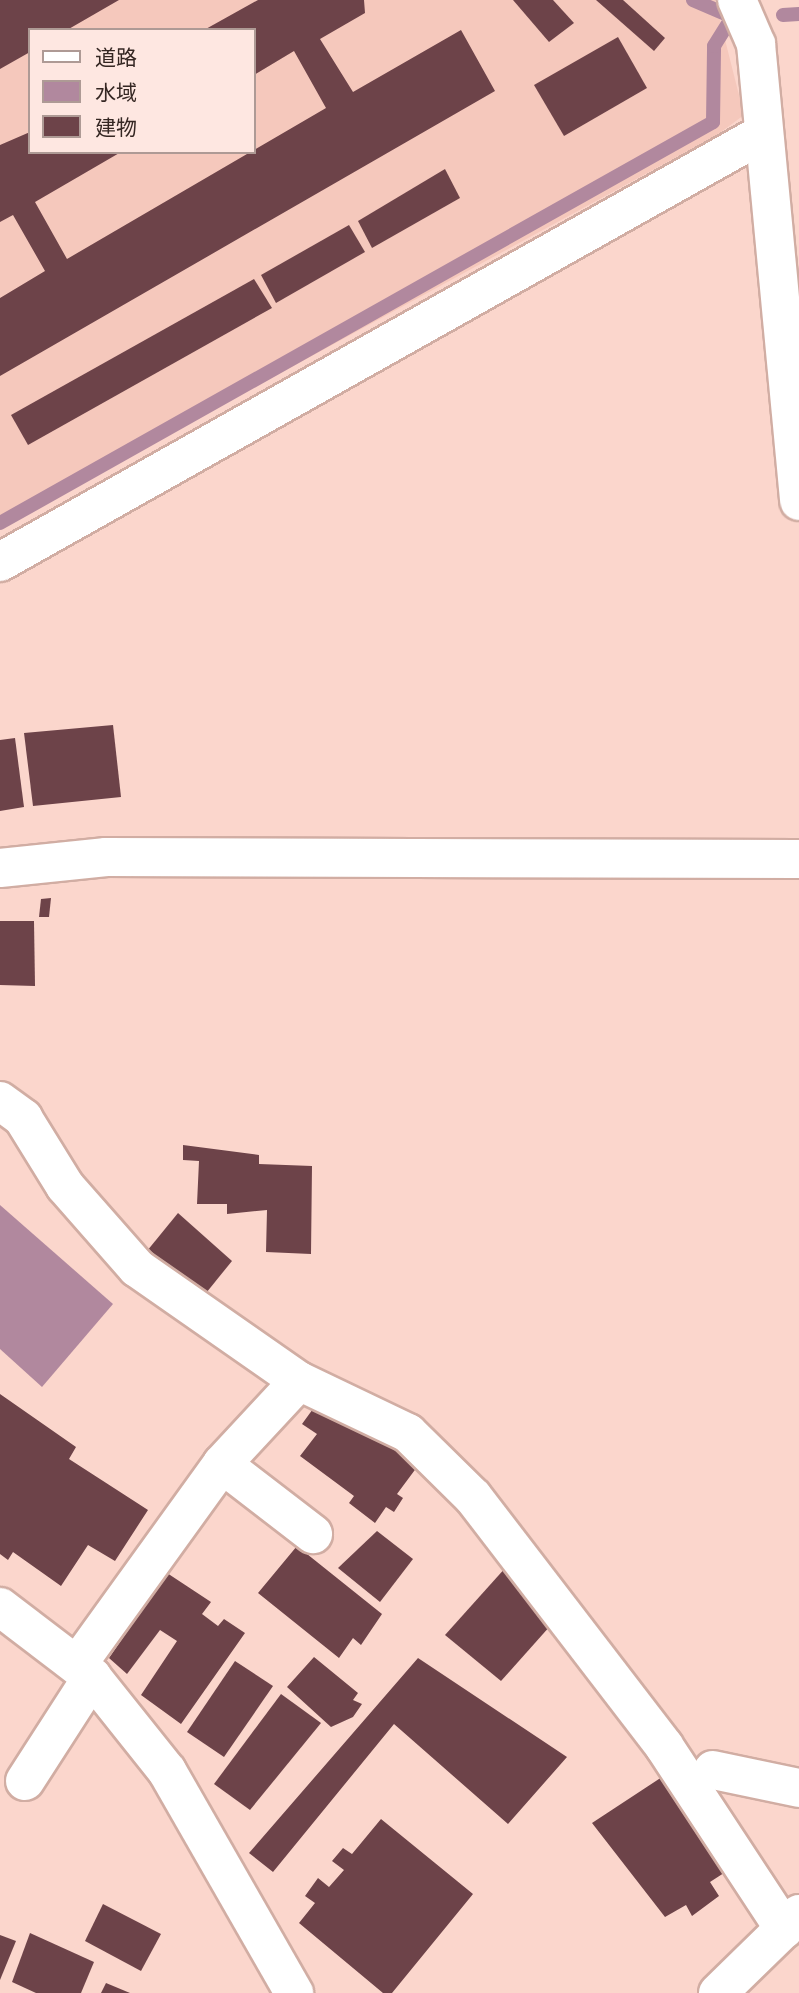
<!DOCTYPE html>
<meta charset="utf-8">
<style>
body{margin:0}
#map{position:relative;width:799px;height:1993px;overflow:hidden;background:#fbd6cc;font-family:"Titillium Web","Noto Sans JP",sans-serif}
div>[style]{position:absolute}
.built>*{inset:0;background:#f5c8bc}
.water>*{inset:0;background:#b1889e}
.stream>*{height:14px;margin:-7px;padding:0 7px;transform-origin:7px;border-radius:7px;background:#b1889e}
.building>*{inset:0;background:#6d4349}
.roads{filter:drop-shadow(2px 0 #d1ada3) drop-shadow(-2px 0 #d1ada3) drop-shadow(0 2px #d1ada3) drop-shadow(0 -2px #d1ada3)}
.street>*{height:38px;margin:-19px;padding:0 19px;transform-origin:19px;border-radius:19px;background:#fff}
span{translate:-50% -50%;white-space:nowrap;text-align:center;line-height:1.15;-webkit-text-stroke:7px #fee7e1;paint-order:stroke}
.legend{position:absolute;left:28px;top:28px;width:228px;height:126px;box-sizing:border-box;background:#fee7e1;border:2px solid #ae9a95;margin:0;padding:9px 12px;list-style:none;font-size:21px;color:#352723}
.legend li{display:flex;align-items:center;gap:14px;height:35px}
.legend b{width:35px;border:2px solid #ae9a95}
</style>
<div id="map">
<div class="built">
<div style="clip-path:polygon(evenodd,0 0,715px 0,744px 115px,717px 135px,0 526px,0 0,30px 30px,254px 30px,254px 152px,30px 152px,30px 30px)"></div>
</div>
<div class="water">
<div style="clip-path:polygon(0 1205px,113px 1304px,42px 1387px,0 1349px)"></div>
</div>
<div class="stream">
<div style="left:693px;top:0;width:40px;rotate:23.4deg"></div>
<div style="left:783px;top:15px;width:16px;rotate:-4deg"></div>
<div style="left:0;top:523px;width:818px;rotate:-29.35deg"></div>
<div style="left:713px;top:122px;width:76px;rotate:-89.2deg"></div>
<div style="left:714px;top:46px;width:36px;rotate:-58deg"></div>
</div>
<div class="building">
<div style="clip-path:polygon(0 0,119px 0,67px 30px,30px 30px,30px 52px,0 69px)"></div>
<div style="clip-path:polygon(258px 0,364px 0,365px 13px,320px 39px,353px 92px,461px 30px,495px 91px,0 376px,0 298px,45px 271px,13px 215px,0 222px,0 145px,30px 132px,30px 152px,121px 152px,35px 202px,67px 259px,326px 108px,294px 51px,254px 75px,254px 30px,204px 30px)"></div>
<div style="clip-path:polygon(513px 0,553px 0,574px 23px,549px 42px)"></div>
<div style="clip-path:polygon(596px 0,623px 0,665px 38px,654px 51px)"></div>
<div style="clip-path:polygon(618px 37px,647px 88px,564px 136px,534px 85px)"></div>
<div style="clip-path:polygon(445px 169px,460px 198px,372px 248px,358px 221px)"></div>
<div style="clip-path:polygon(349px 225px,365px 252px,276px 303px,261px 275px)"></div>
<div style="clip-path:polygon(254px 279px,272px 308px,28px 445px,11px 415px)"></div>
<div style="clip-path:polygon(113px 725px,121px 797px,33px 806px,24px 733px)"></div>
<div style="clip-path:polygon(15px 738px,24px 807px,0 811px,0 740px)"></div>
<div style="clip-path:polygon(51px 898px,49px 917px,39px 917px,41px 899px)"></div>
<div style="clip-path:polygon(0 921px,34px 921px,35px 986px,0 985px)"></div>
<div style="clip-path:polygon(183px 1145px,259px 1155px,259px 1164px,312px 1166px,311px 1254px,266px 1252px,267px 1210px,227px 1214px,227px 1204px,197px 1204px,199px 1161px,183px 1160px)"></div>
<div style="clip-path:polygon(178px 1213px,232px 1261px,202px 1298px,147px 1251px)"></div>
<div style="clip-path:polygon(0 1394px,76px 1447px,69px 1459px,148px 1510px,115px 1561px,88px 1545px,61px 1586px,13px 1552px,8px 1560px,0 1554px)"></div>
<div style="clip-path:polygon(318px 1402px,362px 1433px,368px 1426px,423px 1459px,397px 1494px,403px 1498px,394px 1512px,386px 1507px,375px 1523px,349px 1503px,354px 1496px,300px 1456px,317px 1434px,302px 1424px)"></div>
<div style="clip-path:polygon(377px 1531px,413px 1559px,380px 1602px,338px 1568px)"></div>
<div style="clip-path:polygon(297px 1546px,382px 1614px,361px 1645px,353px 1638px,339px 1658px,258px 1593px)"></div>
<div style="clip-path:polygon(507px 1566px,551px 1625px,501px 1681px,445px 1635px)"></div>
<div style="clip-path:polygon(167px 1573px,211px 1602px,202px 1614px,218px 1626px,224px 1619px,245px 1633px,181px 1724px,141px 1695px,177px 1641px,160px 1630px,127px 1674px,109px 1658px)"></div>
<div style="clip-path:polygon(314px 1657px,358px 1693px,353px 1700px,362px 1704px,353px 1717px,331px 1727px,287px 1687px)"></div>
<div style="clip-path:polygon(418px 1658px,567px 1757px,508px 1824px,394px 1724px,273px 1872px,249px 1853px)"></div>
<div style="clip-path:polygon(235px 1661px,273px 1686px,224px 1757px,187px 1732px)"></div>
<div style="clip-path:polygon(281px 1694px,321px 1723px,250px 1810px,214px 1784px)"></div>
<div style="clip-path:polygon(662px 1777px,727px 1871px,710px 1882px,719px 1896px,692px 1916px,686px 1905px,665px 1917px,592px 1823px)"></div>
<div style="clip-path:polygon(381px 1819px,473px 1894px,392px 1993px,383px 1993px,299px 1923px,315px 1903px,305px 1896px,318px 1878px,329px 1887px,344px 1870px,332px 1861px,343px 1848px,352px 1854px)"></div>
<div style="clip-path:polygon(103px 1904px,161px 1934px,141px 1971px,85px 1941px)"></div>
<div style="clip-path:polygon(30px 1933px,94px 1962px,81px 1993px,36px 1993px,12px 1982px)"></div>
<div style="clip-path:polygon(0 1935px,16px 1941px,0 1980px)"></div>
<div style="clip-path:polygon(106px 1983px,130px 1993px,101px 1993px)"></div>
</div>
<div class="roads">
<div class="street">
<div style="left:737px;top:0;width:48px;rotate:66.6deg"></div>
<div style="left:756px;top:44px;width:459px;rotate:84.6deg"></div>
<div style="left:0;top:562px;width:874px;rotate:-29.32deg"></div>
<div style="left:0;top:868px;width:107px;rotate:-5.9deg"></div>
<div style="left:106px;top:857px;width:693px;rotate:0.17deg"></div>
<div style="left:0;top:1101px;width:29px;rotate:36deg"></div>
<div style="left:23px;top:1118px;width:80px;rotate:58.3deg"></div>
<div style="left:65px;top:1186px;width:109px;rotate:48.7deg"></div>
<div style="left:137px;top:1268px;width:198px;rotate:34.9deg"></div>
<div style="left:299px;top:1381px;width:113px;rotate:132.9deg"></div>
<div style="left:222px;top:1464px;width:115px;rotate:37.6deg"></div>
<div style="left:299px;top:1381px;width:121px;rotate:25.5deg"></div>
<div style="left:408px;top:1433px;width:91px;rotate:44.6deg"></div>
<div style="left:473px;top:1497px;width:314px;rotate:52.5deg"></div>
<div style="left:664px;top:1746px;width:219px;rotate:56.7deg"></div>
<div style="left:0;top:1607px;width:116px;rotate:37.3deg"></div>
<div style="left:92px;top:1677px;width:120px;rotate:51.4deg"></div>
<div style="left:167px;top:1771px;width:256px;rotate:60.2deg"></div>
<div style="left:77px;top:1665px;width:248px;rotate:-54.2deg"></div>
<div style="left:713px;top:1770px;width:88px;rotate:11.8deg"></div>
<div style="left:25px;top:1781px;width:124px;rotate:-57.2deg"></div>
<div style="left:718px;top:1993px;width:113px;rotate:-44.3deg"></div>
</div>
</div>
<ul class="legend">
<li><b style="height:9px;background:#fff"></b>道路</li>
<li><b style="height:19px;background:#b1889e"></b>水域</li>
<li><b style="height:19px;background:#6d4349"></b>建物</li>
</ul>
</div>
